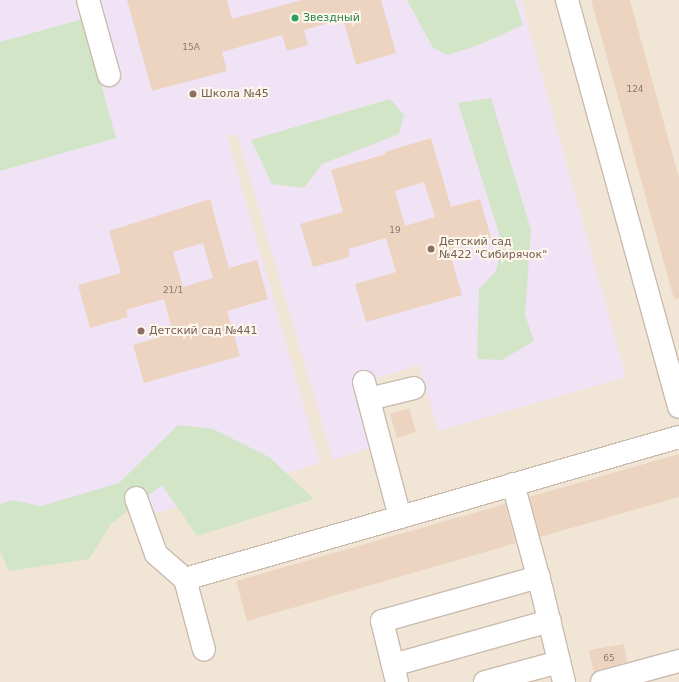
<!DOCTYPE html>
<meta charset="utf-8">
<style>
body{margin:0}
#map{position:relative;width:679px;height:682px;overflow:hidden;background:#faf3e7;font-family:"DejaVu Sans",sans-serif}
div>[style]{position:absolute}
.residential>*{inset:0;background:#f1e5d6}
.education>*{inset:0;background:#f0e3f6}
.green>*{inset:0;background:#d2e6c7}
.building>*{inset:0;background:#ecd4c1}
.roads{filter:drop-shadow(1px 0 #cabbae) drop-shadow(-1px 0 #cabbae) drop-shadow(0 1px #cabbae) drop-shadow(0 -1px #cabbae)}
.minor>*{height:22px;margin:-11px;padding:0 11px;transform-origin:11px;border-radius:11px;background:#fff}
.dots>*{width:11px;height:11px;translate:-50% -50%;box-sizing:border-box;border:2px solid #fdf7ec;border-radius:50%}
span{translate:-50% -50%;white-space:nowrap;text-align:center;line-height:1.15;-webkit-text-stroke:4px #fdf7ec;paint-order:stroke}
.number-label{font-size:9px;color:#8f796b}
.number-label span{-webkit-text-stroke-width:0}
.leisure-label{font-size:11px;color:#27864d}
.left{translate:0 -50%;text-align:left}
.education-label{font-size:11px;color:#785e54}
</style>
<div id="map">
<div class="residential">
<div style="clip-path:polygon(0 0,679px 0,679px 682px,0 682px)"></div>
</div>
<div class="education">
<div style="clip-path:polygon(0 0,521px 0,626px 377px,438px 431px,419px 365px,357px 384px,373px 447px,333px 460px,237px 134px,227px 136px,320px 463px,150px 515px,143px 496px,0 523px)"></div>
</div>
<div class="green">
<div style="clip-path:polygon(407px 0,515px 0,523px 25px,479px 45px,448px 55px,433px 48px)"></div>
<div style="clip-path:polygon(83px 19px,116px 138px,0 171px,0 42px)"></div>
<div style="clip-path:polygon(491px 98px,531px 230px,525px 315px,534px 341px,502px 360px,477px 359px,479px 289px,496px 271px,502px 243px,458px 103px)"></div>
<div style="clip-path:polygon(390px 99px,404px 115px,399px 134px,322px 164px,304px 188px,272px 184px,251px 140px)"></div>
<div style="clip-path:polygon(178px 425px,213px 429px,269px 457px,314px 499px,197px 536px,162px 485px,111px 524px,89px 559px,9px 571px,0 551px,0 504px,12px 500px,41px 506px,119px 483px)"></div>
</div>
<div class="building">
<div style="clip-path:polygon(127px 0,227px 0,232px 19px,302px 0,381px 0,396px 53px,356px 65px,343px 19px,304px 30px,308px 45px,287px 51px,282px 35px,222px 52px,227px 71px,152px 91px)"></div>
<div style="clip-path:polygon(591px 0,630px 0,679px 178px,679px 298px,674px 299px)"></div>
<div style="clip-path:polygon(evenodd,431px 138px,451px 207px,480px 199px,491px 238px,449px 250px,462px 295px,366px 322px,355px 284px,396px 272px,386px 238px,348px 249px,350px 257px,313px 267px,300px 224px,343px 212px,331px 170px,386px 154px,385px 152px,431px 138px,424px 182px,435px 217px,405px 226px,395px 191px,424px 182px)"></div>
<div style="clip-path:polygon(evenodd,210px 199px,229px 268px,257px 260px,268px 299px,227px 311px,240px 356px,144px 383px,133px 345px,173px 333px,164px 299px,126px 310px,128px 317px,90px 328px,78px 285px,121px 273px,109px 231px,210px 199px,203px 243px,213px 278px,183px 287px,173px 252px,203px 243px)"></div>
<div style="clip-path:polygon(409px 408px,416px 432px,397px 438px,390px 414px)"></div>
<div style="clip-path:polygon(679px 454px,679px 497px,540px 537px,529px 497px)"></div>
<div style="clip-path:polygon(505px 504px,516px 543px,247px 621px,236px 581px)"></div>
<div style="clip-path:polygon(624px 644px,627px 662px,594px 673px,589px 650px)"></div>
</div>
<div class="roads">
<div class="minor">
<div style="left:88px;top:0;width:78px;rotate:74.4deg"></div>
<div style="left:567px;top:0;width:422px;rotate:74.6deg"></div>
<div style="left:364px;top:382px;width:140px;rotate:75.1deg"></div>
<div style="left:369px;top:399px;width:46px;rotate:-13.7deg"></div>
<div style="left:513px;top:484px;width:111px;rotate:74.8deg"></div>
<div style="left:542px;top:591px;width:94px;rotate:76.4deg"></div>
<div style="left:136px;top:498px;width:59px;rotate:70.3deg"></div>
<div style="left:156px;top:554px;width:38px;rotate:41deg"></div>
<div style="left:185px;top:579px;width:73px;rotate:75deg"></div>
<div style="left:185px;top:579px;width:514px;rotate:-16.04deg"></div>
<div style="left:393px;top:665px;width:163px;rotate:-15.7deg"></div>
<div style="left:397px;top:682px;width:63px;rotate:-103.8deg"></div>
<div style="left:382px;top:621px;width:163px;rotate:-15.7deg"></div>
<div style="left:485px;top:682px;width:77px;rotate:-15.1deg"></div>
<div style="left:602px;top:682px;width:80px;rotate:-15.3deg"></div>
</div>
</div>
<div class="dots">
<div style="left:295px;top:18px;background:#2e9e5b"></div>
<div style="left:193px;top:94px;background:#8d6e63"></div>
<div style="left:431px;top:249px;background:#8d6e63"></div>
<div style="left:141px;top:331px;background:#8d6e63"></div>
</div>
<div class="number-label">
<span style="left:191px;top:47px">15А</span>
<span style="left:635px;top:89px">124</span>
<span style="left:395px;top:230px">19</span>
<span style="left:173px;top:290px">21/1</span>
<span style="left:609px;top:658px">65</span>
</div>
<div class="leisure-label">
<span class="left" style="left:303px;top:18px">Звездный</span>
</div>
<div class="education-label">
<span class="left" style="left:201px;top:94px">Школа №45</span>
<span class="left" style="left:439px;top:249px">Детский сад<br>№422 "Сибирячок"</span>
<span class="left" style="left:149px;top:331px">Детский сад №441</span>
</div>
</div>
